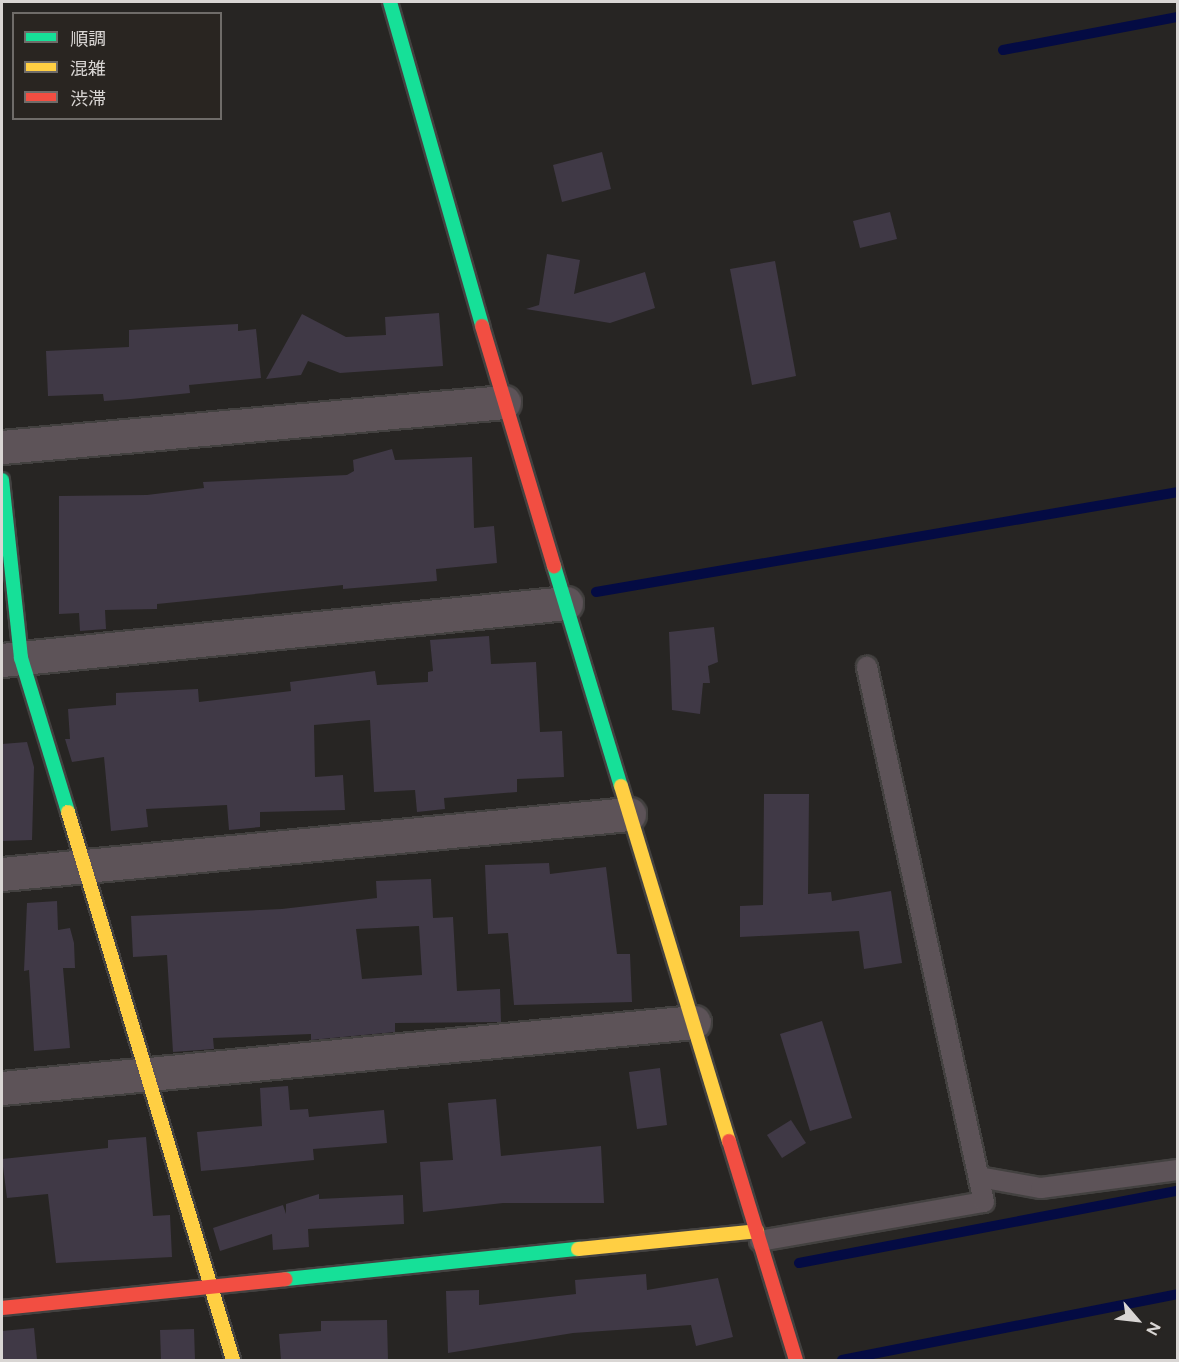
<!DOCTYPE html>
<meta charset="utf-8">
<style>
body{margin:0}
#map{position:relative;width:1179px;height:1362px;overflow:hidden;background:#272523;font-family:Figtree,"Noto Sans JP",sans-serif}
div>[style]{position:absolute}
.stream>*{height:10px;margin:-5px;padding:0 5px;transform-origin:5px;border-radius:5px;background:#040b43}
.building>*{inset:0;background:#403946}
.roads{filter:drop-shadow(2px 0 #434140) drop-shadow(-2px 0 #434140) drop-shadow(0 2px #434140) drop-shadow(0 -2px #434140)}
.lane>*{height:20px;margin:-10px;padding:0 10px;transform-origin:10px;border-radius:10px;background:#5d5358}
.street>*{height:33px;margin:-16.5px;padding:0 16.5px;transform-origin:16.5px;border-radius:16.5px;background:#5d5358}
.fast>*{height:14px;margin:-7px;padding:0 7px;transform-origin:7px;border-radius:7px;background:#16e098}
.slow>*{height:14px;margin:-7px;padding:0 7px;transform-origin:7px;border-radius:7px;background:#ffcf43}
.jam>*{height:14px;margin:-7px;padding:0 7px;transform-origin:7px;border-radius:7px;background:#f24e42}
span{translate:-50% -50%;white-space:nowrap;text-align:center;line-height:1.15;-webkit-text-stroke:6px #292521;paint-order:stroke}
.frame{position:absolute;inset:0;border:3px solid #d9d6d4;pointer-events:none}
.legend{position:absolute;left:12px;top:12px;width:210px;height:108px;box-sizing:border-box;background:#292521;border:2px solid #6f6c69;margin:0;padding:8px 10px;list-style:none;font-size:18px;color:#d9d6d4}
.legend li{display:flex;align-items:center;gap:12px;height:30px}
.legend b{width:30px;border:2px solid #6f6c69}
.north{position:absolute;left:1107px;top:1290px;width:60px;height:60px;-webkit-text-stroke:4px #292521;paint-order:stroke;rotate:118deg;font-size:16px;font-weight:700;line-height:24px;text-align:center;color:#d9d6d4}
.north::after{content:'';display:block;margin:auto;width:21px;height:27px;background:#d9d6d4;clip-path:polygon(50% 0,100% 100%,50% 72%,0 100%)}
</style>
<div id="map">
<div class="stream">
<div style="left:1003px;top:50px;width:178px;rotate:-10.7deg"></div>
<div style="left:596px;top:592px;width:591px;rotate:-9.75deg"></div>
<div style="left:799px;top:1263px;width:386px;rotate:-10.8deg"></div>
<div style="left:842px;top:1360px;width:342px;rotate:-11.1deg"></div>
</div>
<div class="building">
<div style="clip-path:polygon(602px 152px,611px 189px,562px 202px,553px 165px)"></div>
<div style="clip-path:polygon(890px 212px,897px 239px,860px 248px,853px 221px)"></div>
<div style="clip-path:polygon(547px 254px,580px 260px,574px 294px,645px 272px,655px 308px,610px 323px,526px 309px,539px 305px)"></div>
<div style="clip-path:polygon(775px 261px,796px 376px,752px 385px,730px 269px)"></div>
<div style="clip-path:polygon(439px 313px,443px 366px,340px 373px,308px 361px,301px 375px,266px 379px,302px 314px,346px 337px,386px 335px,385px 317px)"></div>
<div style="clip-path:polygon(238px 324px,238px 331px,256px 329px,261px 378px,189px 385px,190px 393px,131px 399px,104px 401px,103px 394px,48px 396px,46px 351px,129px 347px,129px 330px)"></div>
<div style="clip-path:polygon(392px 449px,395px 460px,472px 457px,474px 528px,494px 526px,497px 563px,436px 569px,437px 581px,343px 589px,343px 585px,157px 604px,157px 609px,105px 610px,106px 629px,80px 631px,79px 613px,59px 614px,59px 496px,147px 495px,204px 488px,203px 482px,347px 475px,354px 471px,353px 460px)"></div>
<div style="clip-path:polygon(714px 627px,718px 662px,708px 666px,710px 683px,703px 683px,700px 714px,672px 710px,669px 632px)"></div>
<div style="clip-path:polygon(489px 636px,491px 664px,536px 662px,540px 732px,562px 731px,564px 777px,517px 779px,517px 792px,444px 798px,445px 809px,417px 812px,415px 790px,374px 792px,370px 720px,314px 725px,315px 777px,343px 775px,345px 810px,260px 812px,260px 827px,229px 830px,227px 805px,146px 809px,148px 827px,111px 831px,104px 757px,72px 762px,65px 739px,70px 739px,68px 709px,116px 705px,116px 693px,198px 689px,199px 702px,291px 691px,290px 682px,375px 671px,377px 685px,428px 682px,428px 672px,433px 671px,430px 640px)"></div>
<div style="clip-path:polygon(27px 742px,34px 767px,32px 840px,2px 841px,2px 744px)"></div>
<div style="clip-path:polygon(764px 794px,809px 794px,808px 894px,831px 892px,832px 901px,891px 891px,902px 963px,864px 969px,859px 931px,740px 937px,740px 906px,763px 905px)"></div>
<div style="clip-path:polygon(549px 863px,550px 874px,606px 867px,617px 954px,630px 954px,632px 1002px,514px 1005px,508px 933px,488px 934px,485px 865px)"></div>
<div style="clip-path:polygon(evenodd,431px 879px,433px 918px,453px 917px,457px 991px,500px 989px,501px 1022px,395px 1023px,395px 1032px,311px 1040px,311px 1034px,213px 1038px,214px 1049px,173px 1052px,167px 955px,133px 957px,131px 916px,282px 909px,377px 898px,376px 881px,431px 879px,419px 926px,422px 975px,362px 979px,356px 929px,419px 926px)"></div>
<div style="clip-path:polygon(57px 901px,58px 930px,70px 928px,74px 943px,75px 968px,63px 968px,70px 1048px,34px 1051px,29px 970px,24px 971px,27px 903px)"></div>
<div style="clip-path:polygon(822px 1021px,852px 1118px,810px 1131px,780px 1034px)"></div>
<div style="clip-path:polygon(660px 1068px,667px 1125px,637px 1129px,629px 1072px)"></div>
<div style="clip-path:polygon(288px 1086px,290px 1110px,308px 1109px,309px 1117px,384px 1110px,387px 1143px,313px 1149px,314px 1160px,201px 1171px,197px 1132px,262px 1126px,260px 1088px)"></div>
<div style="clip-path:polygon(496px 1099px,501px 1156px,601px 1146px,604px 1203px,503px 1203px,423px 1212px,420px 1162px,453px 1160px,448px 1103px)"></div>
<div style="clip-path:polygon(791px 1120px,806px 1143px,782px 1158px,767px 1135px)"></div>
<div style="clip-path:polygon(146px 1137px,153px 1216px,170px 1215px,172px 1257px,56px 1263px,48px 1194px,7px 1198px,2px 1159px,108px 1148px,108px 1140px)"></div>
<div style="clip-path:polygon(319px 1194px,319px 1199px,403px 1195px,404px 1224px,308px 1229px,309px 1247px,273px 1250px,272px 1234px,220px 1251px,213px 1228px,283px 1205px,286px 1214px,286px 1204px)"></div>
<div style="clip-path:polygon(646px 1274px,647px 1290px,718px 1278px,733px 1337px,696px 1346px,691px 1325px,573px 1333px,448px 1353px,446px 1291px,479px 1290px,479px 1305px,576px 1294px,575px 1280px)"></div>
<div style="clip-path:polygon(387px 1320px,388px 1360px,281px 1360px,279px 1334px,321px 1331px,321px 1321px)"></div>
<div style="clip-path:polygon(34px 1328px,37px 1360px,2px 1360px,2px 1331px)"></div>
<div style="clip-path:polygon(194px 1329px,195px 1360px,161px 1360px,160px 1330px)"></div>
</div>
<div class="roads">
<div class="lane">
<div style="left:979px;top:1177px;width:63px;rotate:10.1deg"></div>
<div style="left:1041px;top:1188px;width:138px;rotate:-7.5deg"></div>
<div style="left:760px;top:1241px;width:227px;rotate:-9.9deg"></div>
<div style="left:984px;top:1202px;width:548px;rotate:-102.34deg"></div>
</div>
<div class="street">
<div style="left:2px;top:447px;width:504px;rotate:-5.12deg"></div>
<div style="left:2px;top:660px;width:567px;rotate:-5.77deg"></div>
<div style="left:2px;top:874px;width:630px;rotate:-5.47deg"></div>
<div style="left:2px;top:1088px;width:695px;rotate:-5.45deg"></div>
</div>
<div class="fast">
<div style="left:390px;top:2px;width:337px;rotate:74.1deg"></div>
<div style="left:2px;top:480px;width:179px;rotate:83.9deg"></div>
<div style="left:21px;top:658px;width:161px;rotate:73deg"></div>
<div style="left:554px;top:566px;width:230px;rotate:73.1deg"></div>
<div style="left:286px;top:1279px;width:294px;rotate:-5.9deg"></div>
</div>
<div class="slow">
<div style="left:621px;top:786px;width:371px;rotate:73.1deg"></div>
<div style="left:68px;top:812px;width:572px;rotate:73.24deg"></div>
<div style="left:578px;top:1249px;width:180px;rotate:-5.7deg"></div>
</div>
<div class="jam">
<div style="left:482px;top:326px;width:251px;rotate:73.3deg"></div>
<div style="left:729px;top:1141px;width:229px;rotate:73deg"></div>
<div style="left:2px;top:1308px;width:285px;rotate:-5.8deg"></div>
</div>
</div>
<div class="frame"></div>
<ul class="legend">
<li><b style="height:8px;background:#16e098"></b>順調</li>
<li><b style="height:8px;background:#ffcf43"></b>混雑</li>
<li><b style="height:8px;background:#f24e42"></b>渋滞</li>
</ul>
<div class="north">N</div>
</div>
